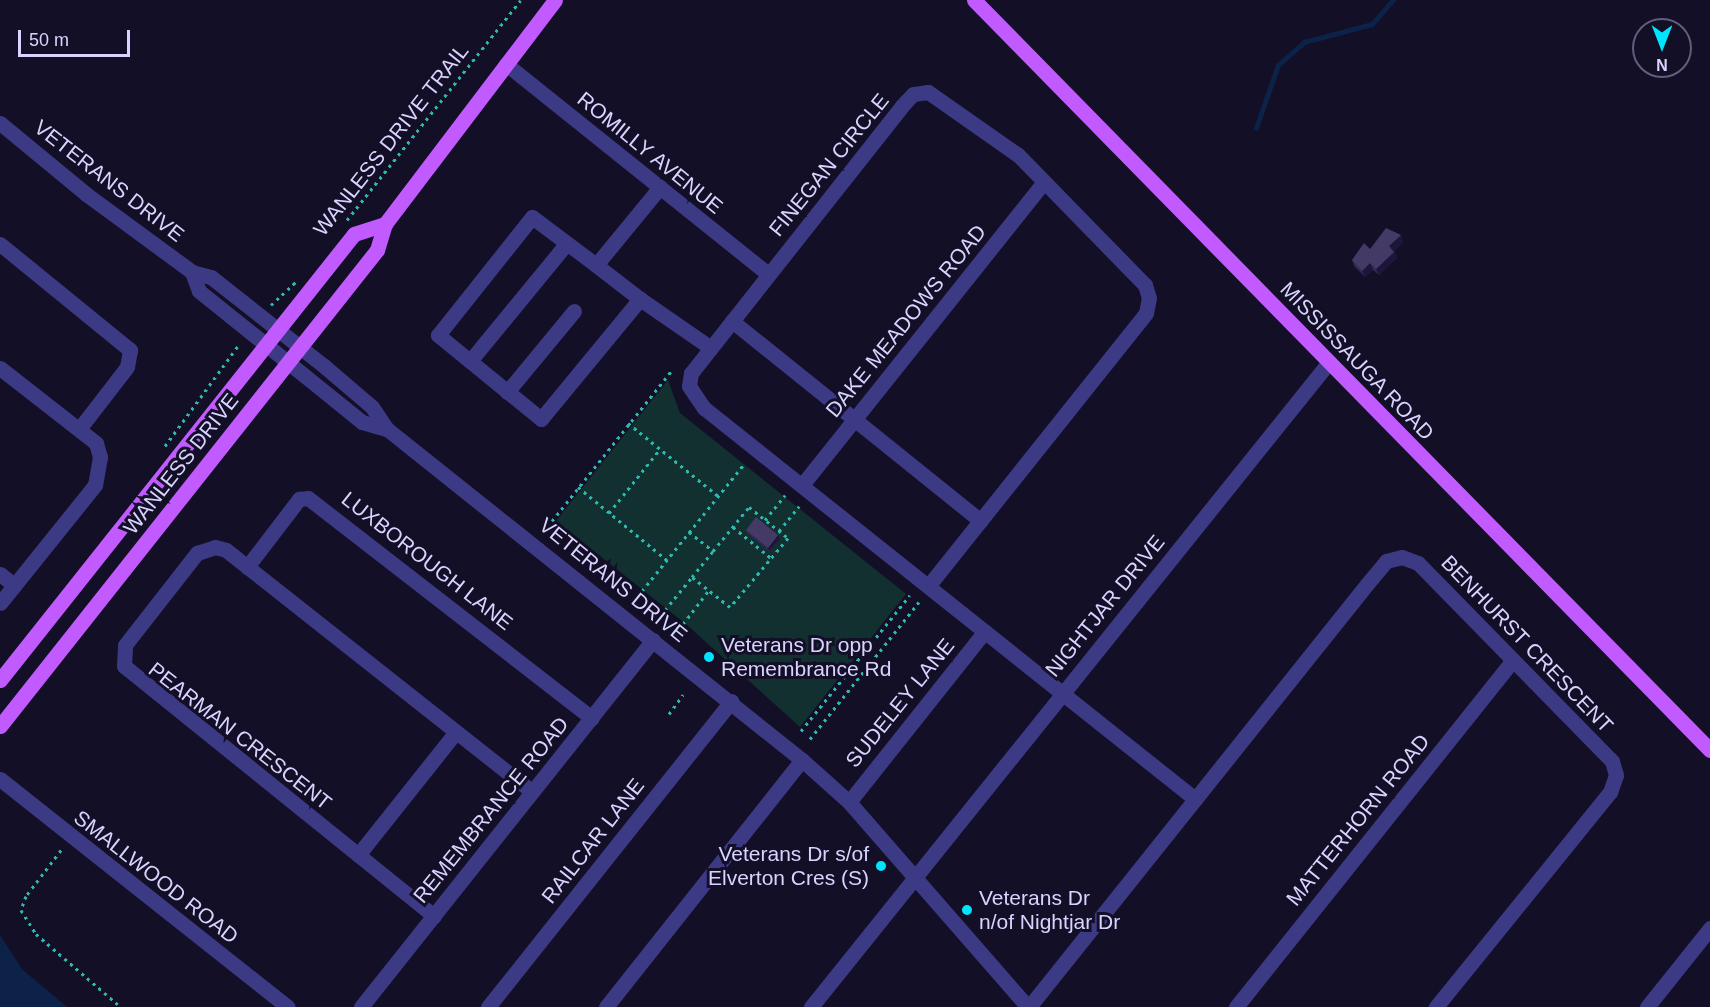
<!DOCTYPE html>
<style>
body{margin:0}
#map{position:relative;width:1710px;height:1007px;overflow:hidden;background:#130f26;font-family:Helvetica,sans-serif}
div>[style]{position:absolute}
.green>*{inset:0;background:#12302f}
.water>*{inset:0;background:#0c2248}
.stream>*{height:4.5px;margin:-2.25px;padding:0 2.25px;transform-origin:2.25px;border-radius:2.25px;background:#0c2248}
.path>*{height:3px;margin-top:-1.5px;transform-origin:0;background:repeating-linear-gradient(90deg,#2fb8b0 0 3px,transparent 0 7.5px)}
.minor>*{height:15px;margin:-7.5px;padding:0 7.5px;transform-origin:7.5px;border-radius:7.5px;background:#3d3a85}
.major>*{height:15px;margin:-7.5px;padding:0 7.5px;transform-origin:7.5px;border-radius:7.5px;background:#c25bff}
.wall>*{inset:0;background:#312854}
.shaded-wall>*{inset:0;background:#1d163a}
.building>*{inset:0;background:#433a66}
.dots>*{width:16px;height:16px;translate:-50% -50%;box-sizing:border-box;border:3px solid #130f26;border-radius:50%}
span{translate:-50% -50%;white-space:nowrap;text-align:center;line-height:1.15;-webkit-text-stroke:6px #130f26;paint-order:stroke}
.street-label{font-size:21px;color:#d9d4ff}
.poi-label{font-size:21px;color:#d9d4ff}
.left{translate:0 -50%;text-align:left}
.right{translate:-100% -50%;text-align:right}
.north{position:absolute;left:1632px;top:18px;width:60px;height:60px;box-sizing:border-box;background:#130f26;border:2px solid #625e7d;border-radius:50%;rotate:180deg;font-size:16px;font-weight:700;line-height:24px;text-align:center;color:#d9d4ff}
.north::after{content:'';display:block;margin:auto;width:21px;height:27px;background:#00e5ff;clip-path:polygon(50% 0,100% 100%,50% 72%,0 100%)}
.scale{position:absolute;left:18px;top:30px;width:112px;height:27px;box-sizing:border-box;border:3px solid #d9d4ff;border-top:0;padding-left:8px;font-size:18px;line-height:21px;white-space:nowrap;color:#d9d4ff;-webkit-text-stroke:4px #130f26;paint-order:stroke}
</style>
<div id="map">
<div class="green">
<div style="clip-path:polygon(668px 380px,680px 413px,906px 594px,800px 727px,687px 625px,556px 521px)"></div>
</div>
<div class="water">
<div style="clip-path:polygon(0 935px,22px 969px,67px 1007px,0 1007px)"></div>
</div>
<div class="stream">
<div style="left:1256px;top:128px;width:67px;rotate:-70.8deg"></div>
<div style="left:1278px;top:65px;width:35px;rotate:-41deg"></div>
<div style="left:1304px;top:42px;width:70px;rotate:-14.8deg"></div>
<div style="left:1372px;top:24px;width:32px;rotate:-49deg"></div>
</div>
<div class="path">
<div style="left:347px;top:220px;width:280px;rotate:-51.7deg"></div>
<div style="left:271px;top:305px;width:35px;rotate:-43deg"></div>
<div style="left:628px;top:423px;width:116px;rotate:39deg"></div>
<div style="left:165px;top:446px;width:127px;rotate:-53.9deg"></div>
<div style="left:578px;top:487px;width:115px;rotate:39.4deg"></div>
<div style="left:609px;top:513px;width:82px;rotate:-51.4deg"></div>
<div style="left:765px;top:520px;width:32px;rotate:-51deg"></div>
<div style="left:552px;top:521px;width:193px;rotate:-51.5deg"></div>
<div style="left:733px;top:527px;width:49px;rotate:39.2deg"></div>
<div style="left:779px;top:531px;width:32px;rotate:-51deg"></div>
<div style="left:689px;top:532px;width:31px;rotate:38deg"></div>
<div style="left:642px;top:591px;width:164px;rotate:-51.2deg"></div>
<div style="left:665px;top:610px;width:43px;rotate:-50.7deg"></div>
<div style="left:692px;top:577px;width:33px;rotate:-51deg"></div>
<div style="left:713px;top:551px;width:57px;rotate:-50.7deg"></div>
<div style="left:749px;top:507px;width:50px;rotate:38.5deg"></div>
<div style="left:788px;top:538px;width:90px;rotate:130deg"></div>
<div style="left:730px;top:607px;width:48px;rotate:-141.7deg"></div>
<div style="left:683px;top:624px;width:43px;rotate:-52.6deg"></div>
<div style="left:669px;top:714px;width:24px;rotate:-54deg"></div>
<div style="left:801px;top:731px;width:174px;rotate:-51.3deg"></div>
<div style="left:810px;top:739px;width:175px;rotate:-51.5deg"></div>
<div style="left:61px;top:850px;width:58px;rotate:127.3deg"></div>
<div style="left:26px;top:896px;width:15px;rotate:110deg"></div>
<div style="left:21px;top:910px;width:28px;rotate:58deg"></div>
<div style="left:36px;top:934px;width:112px;rotate:40.7deg"></div>
</div>
<div class="minor">
<div style="left:506px;top:64px;width:336px;rotate:38.7deg"></div>
<div style="left:0;top:123px;width:112px;rotate:39.5deg"></div>
<div style="left:86px;top:194px;width:132px;rotate:36.3deg"></div>
<div style="left:192px;top:272px;width:20px;rotate:15deg"></div>
<div style="left:211px;top:277px;width:144px;rotate:38.2deg"></div>
<div style="left:324px;top:366px;width:63px;rotate:40.5deg"></div>
<div style="left:372px;top:407px;width:27px;rotate:56deg"></div>
<div style="left:387px;top:429px;width:531px;rotate:38.58deg"></div>
<div style="left:802px;top:760px;width:63px;rotate:41.8deg"></div>
<div style="left:849px;top:802px;width:272px;rotate:48.9deg"></div>
<div style="left:0;top:244px;width:168px;rotate:39.2deg"></div>
<div style="left:130px;top:350px;width:17px;rotate:100deg"></div>
<div style="left:127px;top:367px;width:78px;rotate:127.7deg"></div>
<div style="left:596px;top:265px;width:80px;rotate:-143.1deg"></div>
<div style="left:532px;top:217px;width:151px;rotate:128.5deg"></div>
<div style="left:438px;top:335px;width:133px;rotate:39.2deg"></div>
<div style="left:541px;top:419px;width:156px;rotate:-50.5deg"></div>
<div style="left:640px;top:299px;width:56px;rotate:-142.3deg"></div>
<div style="left:596px;top:265px;width:101px;rotate:-50.6deg"></div>
<div style="left:192px;top:272px;width:20px;rotate:70deg"></div>
<div style="left:199px;top:291px;width:136px;rotate:38.7deg"></div>
<div style="left:305px;top:376px;width:73px;rotate:38.9deg"></div>
<div style="left:362px;top:422px;width:26px;rotate:16deg"></div>
<div style="left:640px;top:299px;width:86px;rotate:34.6deg"></div>
<div style="left:732px;top:321px;width:319px;rotate:38.8deg"></div>
<div style="left:470px;top:361px;width:151px;rotate:-50.6deg"></div>
<div style="left:0;top:368px;width:122px;rotate:38deg"></div>
<div style="left:96px;top:443px;width:15px;rotate:74deg"></div>
<div style="left:100px;top:457px;width:28px;rotate:100deg"></div>
<div style="left:95px;top:485px;width:151px;rotate:128.8deg"></div>
<div style="left:507px;top:392px;width:105px;rotate:-50.4deg"></div>
<div style="left:802px;top:485px;width:386px;rotate:-51.4deg"></div>
<div style="left:247px;top:567px;width:86px;rotate:-52.6deg"></div>
<div style="left:299px;top:499px;width:9px;rotate:-6deg"></div>
<div style="left:308px;top:498px;width:359px;rotate:37.8deg"></div>
<div style="left:0;top:574px;width:18px;rotate:38deg"></div>
<div style="left:929px;top:585px;width:348px;rotate:-51.4deg"></div>
<div style="left:1146px;top:313px;width:15px;rotate:-79deg"></div>
<div style="left:1149px;top:298px;width:14px;rotate:-107deg"></div>
<div style="left:1145px;top:285px;width:182px;rotate:-134.3deg"></div>
<div style="left:1018px;top:155px;width:110px;rotate:-145deg"></div>
<div style="left:928px;top:92px;width:15px;rotate:172deg"></div>
<div style="left:913px;top:94px;width:16px;rotate:133deg"></div>
<div style="left:902px;top:106px;width:340px;rotate:128.3deg"></div>
<div style="left:691px;top:373px;width:13px;rotate:99deg"></div>
<div style="left:689px;top:386px;width:27px;rotate:56deg"></div>
<div style="left:704px;top:408px;width:628px;rotate:38.53deg"></div>
<div style="left:0;top:779px;width:367px;rotate:38.4deg"></div>
<div style="left:849px;top:802px;width:218px;rotate:-51.5deg"></div>
<div style="left:358px;top:855px;width:157px;rotate:-51.5deg"></div>
<div style="left:434px;top:916px;width:398px;rotate:-141.1deg"></div>
<div style="left:124px;top:666px;width:21px;rotate:-87deg"></div>
<div style="left:125px;top:645px;width:117px;rotate:-52deg"></div>
<div style="left:197px;top:553px;width:19px;rotate:-18deg"></div>
<div style="left:215px;top:547px;width:11px;rotate:15deg"></div>
<div style="left:226px;top:550px;width:390px;rotate:38.3deg"></div>
<div style="left:361px;top:1007px;width:469px;rotate:-51.5deg"></div>
<div style="left:488px;top:1007px;width:391px;rotate:-51.5deg"></div>
<div style="left:606px;top:1007px;width:315px;rotate:-51.6deg"></div>
<div style="left:811px;top:1007px;width:827px;rotate:-51.23deg"></div>
<div style="left:1029px;top:1007px;width:541px;rotate:-51.37deg"></div>
<div style="left:1367px;top:584px;width:30px;rotate:-50deg"></div>
<div style="left:1386px;top:561px;width:16px;rotate:-14deg"></div>
<div style="left:1402px;top:557px;width:17px;rotate:21deg"></div>
<div style="left:1418px;top:563px;width:277px;rotate:45.6deg"></div>
<div style="left:1612px;top:761px;width:15px;rotate:74deg"></div>
<div style="left:1616px;top:775px;width:18px;rotate:109deg"></div>
<div style="left:1610px;top:792px;width:277px;rotate:129deg"></div>
<div style="left:1236px;top:1007px;width:444px;rotate:-51.4deg"></div>
<div style="left:1647px;top:1007px;width:101px;rotate:-51.4deg"></div>
</div>
<div class="major">
<div style="left:974px;top:0;width:1051px;rotate:45.54deg"></div>
<div style="left:0;top:680px;width:569px;rotate:-51.56deg"></div>
<div style="left:354px;top:234px;width:33px;rotate:-18deg"></div>
<div style="left:0;top:726px;width:607px;rotate:-51.62deg"></div>
<div style="left:377px;top:250px;width:27px;rotate:-73deg"></div>
<div style="left:385px;top:224px;width:281px;rotate:-52.8deg"></div>
</div>
<div class="wall">
<div style="clip-path:polygon(1401px 235px,1403px 242px,1394px 251px,1397px 258px,1379px 275px,1373px 270px,1365px 277px,1354px 266px,1352px 260px,1370px 249px)"></div>
<div style="clip-path:polygon(746px 530px,778px 535px,780px 539px,769px 551px,747px 533px)"></div>
</div>
<div class="shaded-wall">
<div style="clip-path:polygon(1401px 235px,1403px 242px,1392px 253px,1389px 246px)"></div>
<div style="clip-path:polygon(1394px 252px,1397px 258px,1379px 275px,1376px 269px)"></div>
<div style="clip-path:polygon(1370px 263px,1373px 270px,1365px 277px,1362px 271px)"></div>
<div style="clip-path:polygon(778px 535px,780px 539px,769px 551px,768px 548px)"></div>
</div>
<div class="building">
<div style="clip-path:polygon(1386px 228px,1401px 235px,1389px 246px,1394px 252px,1376px 269px,1370px 263px,1362px 271px,1352px 260px,1364px 243px,1370px 249px)"></div>
<div style="clip-path:polygon(756px 517px,778px 535px,768px 548px,746px 530px)"></div>
</div>
<div class="dots">
<div style="left:709px;top:657px;background:#00e5ff"></div>
<div style="left:881px;top:866px;background:#00e5ff"></div>
<div style="left:967px;top:910px;background:#00e5ff"></div>
</div>
<div class="street-label">
<span style="left:391px;top:140px;rotate:-52deg">WANLESS DRIVE TRAIL</span>
<span style="left:650px;top:153px;rotate:39deg">ROMILLY AVENUE</span>
<span style="left:829px;top:165px;rotate:-51deg">FINEGAN CIRCLE</span>
<span style="left:109px;top:181px;rotate:38deg">VETERANS DRIVE</span>
<span style="left:906px;top:321px;rotate:-51deg">DAKE MEADOWS ROAD</span>
<span style="left:1357px;top:361px;rotate:46deg">MISSISSAUGA ROAD</span>
<span style="left:181px;top:464px;rotate:-52deg">WANLESS DRIVE</span>
<span style="left:427px;top:561px;rotate:38deg">LUXBOROUGH LANE</span>
<span style="left:613px;top:580px;rotate:39deg">VETERANS DRIVE</span>
<span style="left:1105px;top:606px;rotate:-51deg">NIGHTJAR DRIVE</span>
<span style="left:1527px;top:644px;rotate:46deg">BENHURST CRESCENT</span>
<span style="left:900px;top:703px;rotate:-51deg">SUDELEY LANE</span>
<span style="left:240px;top:736px;rotate:38deg">PEARMAN CRESCENT</span>
<span style="left:491px;top:810px;rotate:-51deg">REMEMBRANCE ROAD</span>
<span style="left:1358px;top:820px;rotate:-51deg">MATTERHORN ROAD</span>
<span style="left:593px;top:841px;rotate:-52deg">RAILCAR LANE</span>
<span style="left:156px;top:877px;rotate:38deg">SMALLWOOD ROAD</span>
</div>
<div class="poi-label">
<span class="left" style="left:721px;top:657px">Veterans Dr opp<br>Remembrance Rd</span>
<span class="right" style="left:869px;top:866px">Veterans Dr s/of<br>Elverton Cres (S)</span>
<span class="left" style="left:979px;top:910px">Veterans Dr<br>n/of Nightjar Dr</span>
</div>
<div class="north">N</div>
<div class="scale">50 m</div>
</div>
